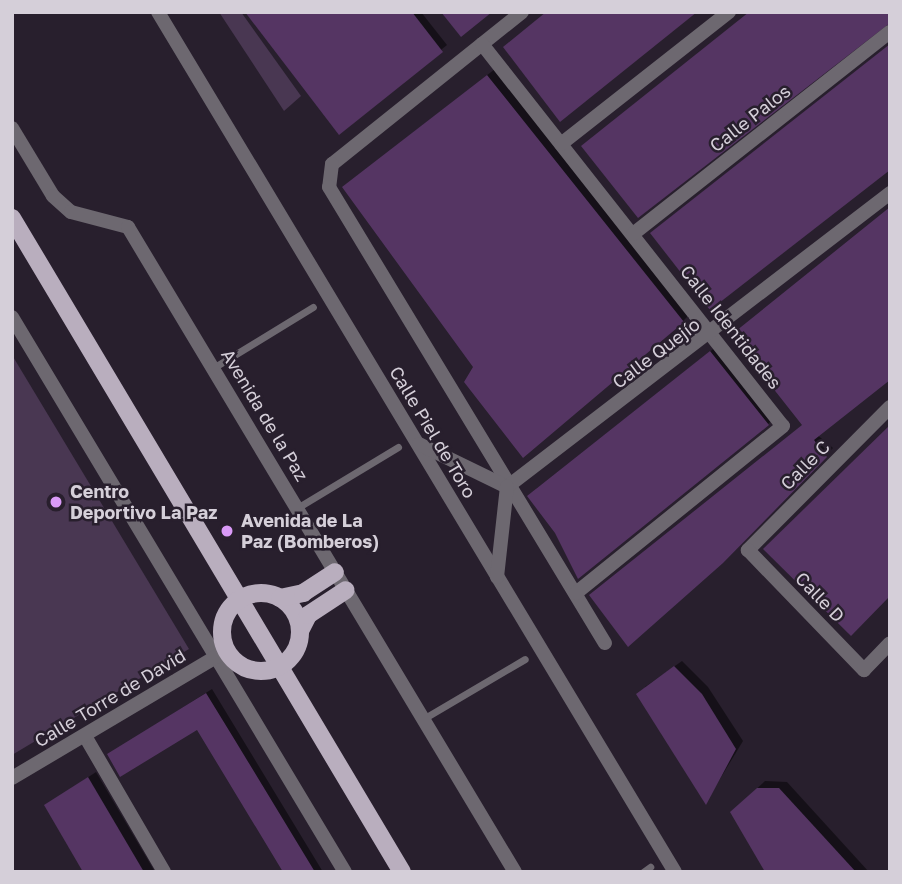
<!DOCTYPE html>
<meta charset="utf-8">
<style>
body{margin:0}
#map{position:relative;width:902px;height:884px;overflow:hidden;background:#281f2d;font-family:"Golos Text",sans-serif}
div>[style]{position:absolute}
.green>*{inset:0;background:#493752}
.shadow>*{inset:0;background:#0007}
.building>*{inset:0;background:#553563}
.lane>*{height:7px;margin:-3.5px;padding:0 3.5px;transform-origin:3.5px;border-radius:3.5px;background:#6d6870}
.street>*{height:14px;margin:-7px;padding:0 7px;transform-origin:7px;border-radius:7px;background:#6d6870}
.primary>*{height:18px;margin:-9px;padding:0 9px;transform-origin:9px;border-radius:9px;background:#b9aebe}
.primary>.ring{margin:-9px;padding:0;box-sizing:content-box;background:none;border:18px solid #b9aebe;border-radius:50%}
.dots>*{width:19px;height:19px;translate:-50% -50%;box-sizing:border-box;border:4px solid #281f2d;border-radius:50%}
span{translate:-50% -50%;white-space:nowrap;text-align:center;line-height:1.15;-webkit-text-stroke:5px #281f2d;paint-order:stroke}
.street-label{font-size:18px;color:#d5cfd9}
.poi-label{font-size:18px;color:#d5cfd9;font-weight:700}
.left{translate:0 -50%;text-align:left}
.frame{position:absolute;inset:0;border:14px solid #d5cfd9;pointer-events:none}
</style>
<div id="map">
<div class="green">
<div style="clip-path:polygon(219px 12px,241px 12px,301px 96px,284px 111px)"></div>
<div style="clip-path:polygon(12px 355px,189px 649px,12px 755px)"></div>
</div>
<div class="shadow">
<div style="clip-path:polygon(247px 12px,421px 12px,447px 45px,340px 132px)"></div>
<div style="clip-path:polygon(495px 69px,690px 314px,683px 321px,475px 367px,352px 180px)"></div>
<div style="clip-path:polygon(717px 346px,775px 417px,768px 424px,536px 489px)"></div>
<div style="clip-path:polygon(804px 424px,833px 448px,722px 562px)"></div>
<div style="clip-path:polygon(682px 661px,708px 687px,743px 741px,706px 802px,645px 687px)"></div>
<div style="clip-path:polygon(212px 689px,323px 872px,285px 872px,197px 727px,109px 754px)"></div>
<div style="clip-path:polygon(96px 772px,155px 872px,85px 872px,46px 805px)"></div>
<div style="clip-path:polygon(765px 781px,787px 782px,869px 872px,767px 872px,739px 805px)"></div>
</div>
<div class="building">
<div style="clip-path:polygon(245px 12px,412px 12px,443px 52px,339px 135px)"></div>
<div style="clip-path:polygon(441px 12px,492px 12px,461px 37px)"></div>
<div style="clip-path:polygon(546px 12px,697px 12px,560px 122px,503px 47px)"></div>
<div style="clip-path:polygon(749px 12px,890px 12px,890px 23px,638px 218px,581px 146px)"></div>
<div style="clip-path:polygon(890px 44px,890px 170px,710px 310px,650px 233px)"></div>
<div style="clip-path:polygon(487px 75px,684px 322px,523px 458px,464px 382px,473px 367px,342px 187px)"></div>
<div style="clip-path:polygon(890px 207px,890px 380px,814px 440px,827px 457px,723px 563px,628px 647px,589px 595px,802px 425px,731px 335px)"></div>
<div style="clip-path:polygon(710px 351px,769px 425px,578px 579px,555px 533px,527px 496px)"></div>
<div style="clip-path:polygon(890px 425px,890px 596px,851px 636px,763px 549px)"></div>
<div style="clip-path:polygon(674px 666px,702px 694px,736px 749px,706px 805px,636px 694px)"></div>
<div style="clip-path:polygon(206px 693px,233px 737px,315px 872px,283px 872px,197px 730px,120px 777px,107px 754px)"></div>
<div style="clip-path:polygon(88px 777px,144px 872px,83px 872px,44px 805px)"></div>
<div style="clip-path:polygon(757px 788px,779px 788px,856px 872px,765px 872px,730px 812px)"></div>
</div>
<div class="lane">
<div style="left:213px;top:368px;width:117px;rotate:-31.4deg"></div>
<div style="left:297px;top:508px;width:118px;rotate:-31.1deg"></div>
<div style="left:423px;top:719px;width:118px;rotate:-30.5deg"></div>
<div style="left:643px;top:872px;width:9px;rotate:-36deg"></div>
</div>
<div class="street">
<div style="left:158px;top:12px;width:1003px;rotate:58.99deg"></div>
<div style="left:522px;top:12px;width:243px;rotate:141.3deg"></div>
<div style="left:332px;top:164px;width:23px;rotate:97deg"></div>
<div style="left:329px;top:187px;width:533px;rotate:58.82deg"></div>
<div style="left:482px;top:44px;width:486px;rotate:51.8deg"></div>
<div style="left:783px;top:426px;width:266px;rotate:141.1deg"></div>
<div style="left:12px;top:128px;width:79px;rotate:58.9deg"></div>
<div style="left:53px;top:196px;width:24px;rotate:42deg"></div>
<div style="left:71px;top:212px;width:59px;rotate:14.7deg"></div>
<div style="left:128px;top:227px;width:752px;rotate:59.04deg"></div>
<div style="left:561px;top:144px;width:214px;rotate:-38.2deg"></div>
<div style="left:633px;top:234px;width:327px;rotate:-38.2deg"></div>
<div style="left:12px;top:317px;width:647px;rotate:59.04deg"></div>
<div style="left:890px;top:407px;width:202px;rotate:134.8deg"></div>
<div style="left:748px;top:550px;width:167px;rotate:46deg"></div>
<div style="left:864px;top:670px;width:37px;rotate:-46deg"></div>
<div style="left:419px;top:444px;width:98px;rotate:26deg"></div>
<div style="left:507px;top:487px;width:483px;rotate:-37.5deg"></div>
<div style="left:497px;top:577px;width:91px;rotate:-83.7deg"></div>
<div style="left:85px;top:736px;width:157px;rotate:59.8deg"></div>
<div style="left:12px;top:778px;width:249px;rotate:-30.7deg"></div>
</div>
<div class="primary">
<div style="left:12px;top:218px;width:761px;rotate:59.19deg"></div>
<div class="ring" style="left:222px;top:593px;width:60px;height:60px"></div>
<div style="left:280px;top:598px;width:24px;rotate:-12deg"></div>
<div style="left:303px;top:593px;width:38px;rotate:-33deg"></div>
<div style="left:300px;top:631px;width:18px;rotate:-63deg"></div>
<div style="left:308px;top:615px;width:45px;rotate:-33.3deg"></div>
</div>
<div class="dots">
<div style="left:56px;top:502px;background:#da9af7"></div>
<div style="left:227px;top:531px;background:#da9af7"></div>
</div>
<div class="street-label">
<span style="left:750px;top:118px;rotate:-38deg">Calle Palos</span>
<span style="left:731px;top:327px;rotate:52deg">Calle Identidades</span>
<span style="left:656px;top:353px;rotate:-37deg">Calle Quejío</span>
<span style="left:265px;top:415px;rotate:59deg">Avenida de la Paz</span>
<span style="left:433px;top:432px;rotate:59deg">Calle Piel de Toro</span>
<span style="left:805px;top:465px;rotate:-45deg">Calle C</span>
<span style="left:820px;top:597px;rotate:46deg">Calle D</span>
<span style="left:110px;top:698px;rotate:-31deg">Calle Torre de David</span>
</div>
<div class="poi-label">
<span class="left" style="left:70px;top:502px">Centro<br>Deportivo La Paz</span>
<span class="left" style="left:241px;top:531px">Avenida de La<br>Paz (Bomberos)</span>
</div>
<div class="frame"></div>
</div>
